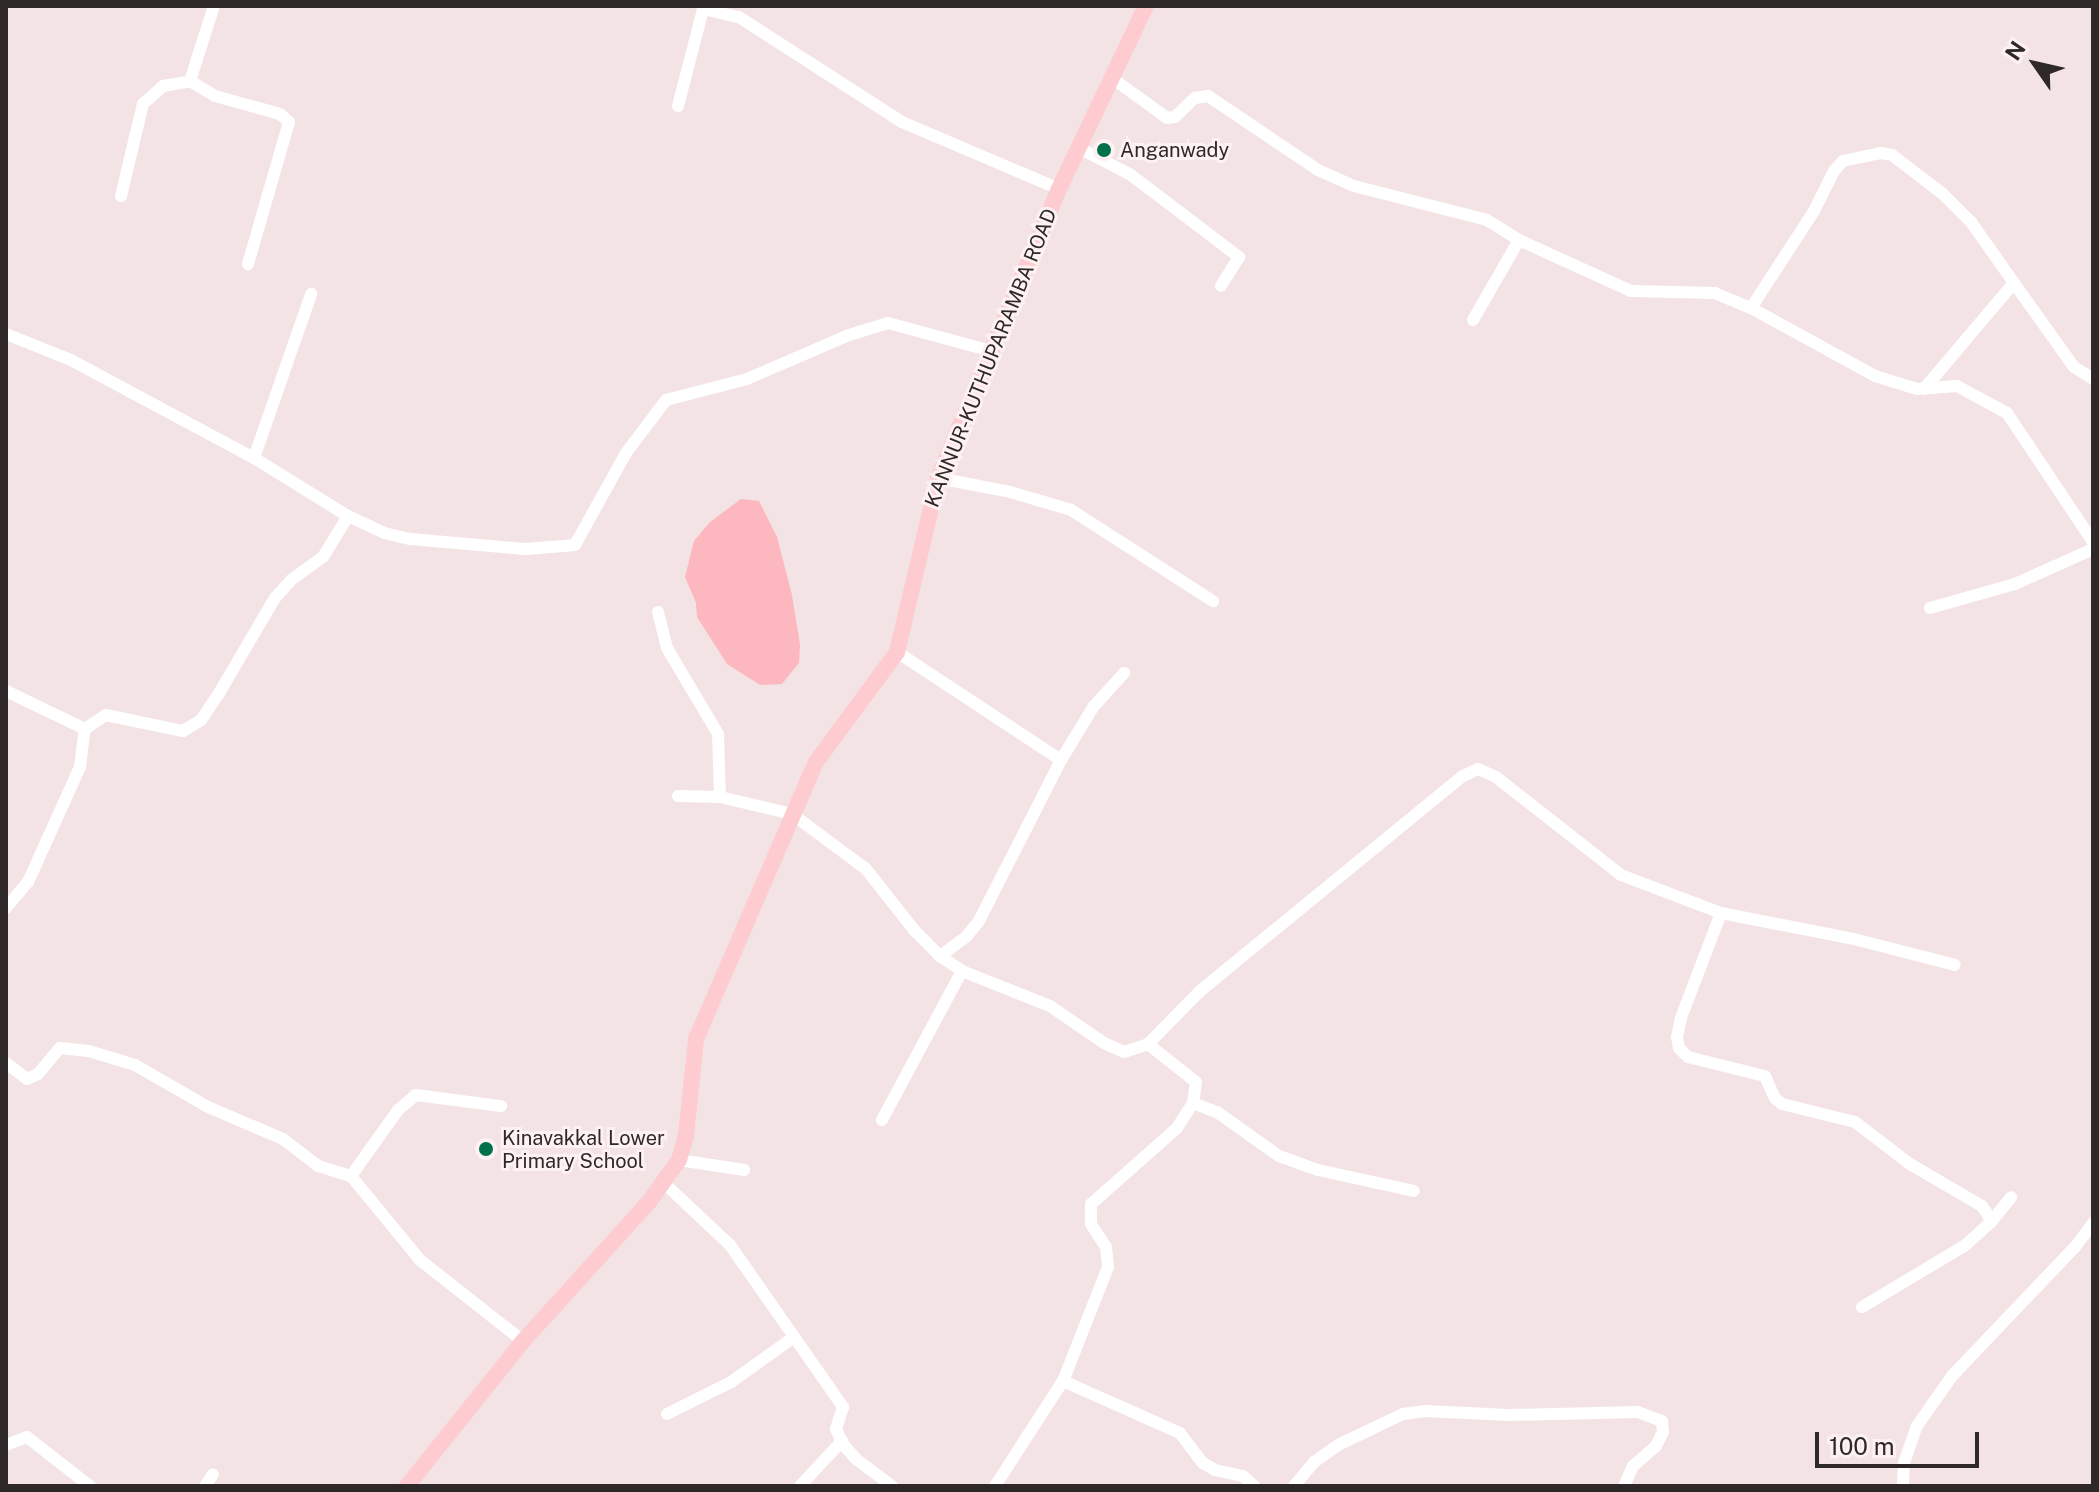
<!DOCTYPE html>
<style>
body{margin:0}
#map{position:relative;width:2099px;height:1492px;overflow:hidden;background:#f3e3e4;font-family:"Public Sans",sans-serif}
div>[style]{position:absolute}
.green>*{inset:0;background:#fdb7be}
.minor>*{height:12px;margin:-6px;padding:0 6px;transform-origin:6px;border-radius:6px;background:#fff}
.major>*{height:16px;margin:-8px;padding:0 8px;transform-origin:8px;border-radius:8px;background:#fdcbd0}
.dots>*{width:22px;height:22px;translate:-50% -50%;box-sizing:border-box;border:4px solid #fef1f2;border-radius:50%}
span{translate:-50% -50%;white-space:nowrap;text-align:center;line-height:1.15;-webkit-text-stroke:6px #fef1f2;paint-order:stroke}
.poi-label{font-size:20px;color:#2e2829}
.left{translate:0 -50%;text-align:left}
.street-label{font-size:20px;color:#2e2829}
.frame{position:absolute;inset:0;border:8px solid #2e2829;pointer-events:none}
.north{position:absolute;left:1995px;top:24px;width:80px;height:80px;-webkit-text-stroke:6px #fef1f2;paint-order:stroke;rotate:304deg;font-size:22px;font-weight:700;line-height:32px;text-align:center;color:#2e2829}
.north::after{content:'';display:block;margin:auto;width:28px;height:36px;background:#2e2829;clip-path:polygon(50% 0,100% 100%,50% 72%,0 100%)}
.scale{position:absolute;left:1815px;top:1432px;width:164px;height:36px;box-sizing:border-box;border:4px solid #2e2829;border-top:0;padding-left:10px;font-size:24px;line-height:28px;white-space:nowrap;color:#2e2829;-webkit-text-stroke:6px #fef1f2;paint-order:stroke}
</style>
<div id="map">
<div class="green">
<div style="clip-path:polygon(741px 499px,759px 501px,777px 537px,792px 595px,800px 645px,799px 663px,782px 684px,760px 685px,727px 664px,697px 617px,696px 603px,685px 577px,694px 541px,710px 522px)"></div>
</div>
<div class="minor">
<div style="left:704px;top:6px;width:3px;rotate:108deg"></div>
<div style="left:703px;top:9px;width:37px;rotate:13deg"></div>
<div style="left:739px;top:17px;width:194px;rotate:32.8deg"></div>
<div style="left:902px;top:122px;width:171px;rotate:23.1deg"></div>
<div style="left:1112px;top:78px;width:68px;rotate:36deg"></div>
<div style="left:1167px;top:118px;width:8px;rotate:-7deg"></div>
<div style="left:1175px;top:117px;width:28px;rotate:-44deg"></div>
<div style="left:1195px;top:98px;width:13px;rotate:-9deg"></div>
<div style="left:1208px;top:96px;width:133px;rotate:33.9deg"></div>
<div style="left:1318px;top:170px;width:39px;rotate:24deg"></div>
<div style="left:1354px;top:186px;width:137px;rotate:14.3deg"></div>
<div style="left:1487px;top:220px;width:38px;rotate:32deg"></div>
<div style="left:1519px;top:240px;width:123px;rotate:24.5deg"></div>
<div style="left:1631px;top:291px;width:84px;rotate:1.4deg"></div>
<div style="left:1715px;top:293px;width:39px;rotate:23deg"></div>
<div style="left:1751px;top:308px;width:141px;rotate:28.7deg"></div>
<div style="left:1875px;top:376px;width:44px;rotate:17.2deg"></div>
<div style="left:1917px;top:389px;width:40px;rotate:-4.3deg"></div>
<div style="left:1957px;top:386px;width:57px;rotate:28.4deg"></div>
<div style="left:2007px;top:413px;width:155px;rotate:56.3deg"></div>
<div style="left:190px;top:81px;width:79px;rotate:-72.3deg"></div>
<div style="left:678px;top:106px;width:100px;rotate:-75.5deg"></div>
<div style="left:1079px;top:148px;width:59px;rotate:27.4deg"></div>
<div style="left:1131px;top:175px;width:136px;rotate:37.2deg"></div>
<div style="left:1239px;top:257px;width:34px;rotate:122deg"></div>
<div style="left:121px;top:196px;width:95px;rotate:-76.6deg"></div>
<div style="left:143px;top:104px;width:27px;rotate:-42deg"></div>
<div style="left:163px;top:86px;width:27px;rotate:-10deg"></div>
<div style="left:190px;top:81px;width:29px;rotate:31deg"></div>
<div style="left:215px;top:96px;width:67px;rotate:15.5deg"></div>
<div style="left:280px;top:114px;width:12px;rotate:42deg"></div>
<div style="left:289px;top:122px;width:148px;rotate:106.1deg"></div>
<div style="left:1751px;top:308px;width:116px;rotate:-57deg"></div>
<div style="left:1814px;top:211px;width:45px;rotate:-63.4deg"></div>
<div style="left:1834px;top:171px;width:13px;rotate:-48deg"></div>
<div style="left:1843px;top:161px;width:38px;rotate:-12deg"></div>
<div style="left:1880px;top:153px;width:12px;rotate:9deg"></div>
<div style="left:1892px;top:155px;width:64px;rotate:37.4deg"></div>
<div style="left:1943px;top:194px;width:40px;rotate:45deg"></div>
<div style="left:1971px;top:222px;width:75px;rotate:54.8deg"></div>
<div style="left:1473px;top:320px;width:92px;rotate:-60.1deg"></div>
<div style="left:6px;top:334px;width:70px;rotate:21.8deg"></div>
<div style="left:71px;top:360px;width:208px;rotate:28.2deg"></div>
<div style="left:254px;top:458px;width:110px;rotate:31.7deg"></div>
<div style="left:1924px;top:389px;width:139px;rotate:-49.7deg"></div>
<div style="left:2014px;top:283px;width:103px;rotate:54.5deg"></div>
<div style="left:2074px;top:367px;width:22px;rotate:32deg"></div>
<div style="left:254px;top:458px;width:174px;rotate:-70.8deg"></div>
<div style="left:938px;top:478px;width:73px;rotate:11deg"></div>
<div style="left:1010px;top:492px;width:64px;rotate:16.4deg"></div>
<div style="left:1071px;top:510px;width:169px;rotate:32.7deg"></div>
<div style="left:1930px;top:608px;width:88px;rotate:-15.8deg"></div>
<div style="left:2015px;top:584px;width:85px;rotate:-24.2deg"></div>
<div style="left:658px;top:612px;width:37px;rotate:76deg"></div>
<div style="left:667px;top:648px;width:100px;rotate:59.3deg"></div>
<div style="left:718px;top:734px;width:63px;rotate:88.2deg"></div>
<div style="left:897px;top:652px;width:196px;rotate:33.4deg"></div>
<div style="left:1061px;top:760px;width:181px;rotate:117deg"></div>
<div style="left:979px;top:921px;width:19px;rotate:129deg"></div>
<div style="left:967px;top:936px;width:34px;rotate:143deg"></div>
<div style="left:6px;top:691px;width:88px;rotate:25.7deg"></div>
<div style="left:85px;top:729px;width:25px;rotate:-34deg"></div>
<div style="left:106px;top:715px;width:79px;rotate:11.7deg"></div>
<div style="left:183px;top:731px;width:21px;rotate:-31deg"></div>
<div style="left:201px;top:720px;width:30px;rotate:-56deg"></div>
<div style="left:218px;top:695px;width:113px;rotate:-59.6deg"></div>
<div style="left:275px;top:598px;width:24px;rotate:-48deg"></div>
<div style="left:291px;top:580px;width:39px;rotate:-36deg"></div>
<div style="left:323px;top:557px;width:48px;rotate:-58.6deg"></div>
<div style="left:348px;top:516px;width:40px;rotate:25deg"></div>
<div style="left:384px;top:533px;width:28px;rotate:13deg"></div>
<div style="left:411px;top:539px;width:115px;rotate:5deg"></div>
<div style="left:526px;top:549px;width:49px;rotate:-4.7deg"></div>
<div style="left:575px;top:545px;width:105px;rotate:-61deg"></div>
<div style="left:626px;top:453px;width:66px;rotate:-53deg"></div>
<div style="left:666px;top:400px;width:84px;rotate:-14.5deg"></div>
<div style="left:747px;top:379px;width:111px;rotate:-23.3deg"></div>
<div style="left:849px;top:335px;width:41px;rotate:-17.1deg"></div>
<div style="left:888px;top:323px;width:107px;rotate:15.2deg"></div>
<div style="left:1061px;top:760px;width:63px;rotate:-58.6deg"></div>
<div style="left:1094px;top:706px;width:45px;rotate:-47.7deg"></div>
<div style="left:678px;top:796px;width:42px;rotate:1.4deg"></div>
<div style="left:720px;top:797px;width:74px;rotate:13.3deg"></div>
<div style="left:792px;top:814px;width:92px;rotate:36.6deg"></div>
<div style="left:866px;top:869px;width:78px;rotate:51.8deg"></div>
<div style="left:914px;top:930px;width:37px;rotate:45deg"></div>
<div style="left:940px;top:956px;width:27px;rotate:34deg"></div>
<div style="left:962px;top:971px;width:95px;rotate:21.7deg"></div>
<div style="left:1050px;top:1006px;width:65px;rotate:34.4deg"></div>
<div style="left:1104px;top:1043px;width:22px;rotate:24deg"></div>
<div style="left:1124px;top:1052px;width:25px;rotate:-18deg"></div>
<div style="left:1148px;top:1044px;width:74px;rotate:-45.5deg"></div>
<div style="left:1200px;top:991px;width:340px;rotate:-39.3deg"></div>
<div style="left:1463px;top:776px;width:17px;rotate:-25deg"></div>
<div style="left:1478px;top:769px;width:20px;rotate:24deg"></div>
<div style="left:1496px;top:777px;width:159px;rotate:38.1deg"></div>
<div style="left:1621px;top:875px;width:107px;rotate:20.8deg"></div>
<div style="left:1721px;top:913px;width:136px;rotate:11.1deg"></div>
<div style="left:1854px;top:939px;width:104px;rotate:14.4deg"></div>
<div style="left:6px;top:908px;width:34px;rotate:-50deg"></div>
<div style="left:28px;top:882px;width:126px;rotate:-65.7deg"></div>
<div style="left:80px;top:767px;width:38px;rotate:-83deg"></div>
<div style="left:1721px;top:913px;width:112px;rotate:110.9deg"></div>
<div style="left:1681px;top:1018px;width:19px;rotate:102deg"></div>
<div style="left:1677px;top:1037px;width:11px;rotate:80deg"></div>
<div style="left:1679px;top:1048px;width:13px;rotate:45deg"></div>
<div style="left:1688px;top:1057px;width:79px;rotate:13.9deg"></div>
<div style="left:1765px;top:1076px;width:24px;rotate:66deg"></div>
<div style="left:1775px;top:1098px;width:9px;rotate:41deg"></div>
<div style="left:1782px;top:1104px;width:75px;rotate:13.9deg"></div>
<div style="left:1855px;top:1122px;width:69px;rotate:37.4deg"></div>
<div style="left:1910px;top:1164px;width:83px;rotate:30.3deg"></div>
<div style="left:1982px;top:1206px;width:11px;rotate:56deg"></div>
<div style="left:1988px;top:1215px;width:8px;rotate:67deg"></div>
<div style="left:1991px;top:1222px;width:36px;rotate:138deg"></div>
<div style="left:1964px;top:1246px;width:119px;rotate:149.1deg"></div>
<div style="left:1148px;top:1044px;width:61px;rotate:38.4deg"></div>
<div style="left:1196px;top:1082px;width:21px;rotate:98deg"></div>
<div style="left:1193px;top:1103px;width:30px;rotate:123deg"></div>
<div style="left:1177px;top:1128px;width:115px;rotate:138.5deg"></div>
<div style="left:1091px;top:1204px;width:20px;rotate:90deg"></div>
<div style="left:1091px;top:1224px;width:27px;rotate:57deg"></div>
<div style="left:1106px;top:1247px;width:20px;rotate:84deg"></div>
<div style="left:1108px;top:1267px;width:123px;rotate:111.5deg"></div>
<div style="left:1063px;top:1381px;width:128px;rotate:24deg"></div>
<div style="left:1180px;top:1433px;width:38px;rotate:53deg"></div>
<div style="left:1203px;top:1463px;width:14px;rotate:30deg"></div>
<div style="left:1215px;top:1470px;width:29px;rotate:12deg"></div>
<div style="left:1243px;top:1476px;width:15px;rotate:42deg"></div>
<div style="left:6px;top:1063px;width:26px;rotate:37deg"></div>
<div style="left:27px;top:1079px;width:12px;rotate:-24deg"></div>
<div style="left:38px;top:1074px;width:34px;rotate:-50deg"></div>
<div style="left:60px;top:1048px;width:29px;rotate:6deg"></div>
<div style="left:89px;top:1051px;width:48px;rotate:16.9deg"></div>
<div style="left:135px;top:1065px;width:84px;rotate:29.9deg"></div>
<div style="left:208px;top:1107px;width:82px;rotate:23.1deg"></div>
<div style="left:283px;top:1139px;width:44px;rotate:37.6deg"></div>
<div style="left:318px;top:1166px;width:34px;rotate:17deg"></div>
<div style="left:351px;top:1176px;width:109px;rotate:50.6deg"></div>
<div style="left:420px;top:1260px;width:131px;rotate:38.2deg"></div>
<div style="left:1193px;top:1103px;width:26px;rotate:21deg"></div>
<div style="left:1217px;top:1112px;width:76px;rotate:35.4deg"></div>
<div style="left:1279px;top:1156px;width:41px;rotate:19.7deg"></div>
<div style="left:1318px;top:1170px;width:98px;rotate:12.3deg"></div>
<div style="left:882px;top:1120px;width:169px;rotate:-61.8deg"></div>
<div style="left:679px;top:1160px;width:66px;rotate:8.7deg"></div>
<div style="left:351px;top:1176px;width:81px;rotate:-54.5deg"></div>
<div style="left:398px;top:1110px;width:23px;rotate:-40deg"></div>
<div style="left:416px;top:1095px;width:86px;rotate:7.4deg"></div>
<div style="left:664px;top:1183px;width:91px;rotate:43.2deg"></div>
<div style="left:730px;top:1245px;width:198px;rotate:55.1deg"></div>
<div style="left:843px;top:1407px;width:23px;rotate:108deg"></div>
<div style="left:836px;top:1429px;width:17px;rotate:65deg"></div>
<div style="left:843px;top:1444px;width:20px;rotate:49deg"></div>
<div style="left:856px;top:1459px;width:45px;rotate:36.9deg"></div>
<div style="left:1991px;top:1222px;width:32px;rotate:-51deg"></div>
<div style="left:667px;top:1414px;width:72px;rotate:-26.6deg"></div>
<div style="left:731px;top:1382px;width:76px;rotate:-35.4deg"></div>
<div style="left:6px;top:1445px;width:22px;rotate:-21deg"></div>
<div style="left:27px;top:1437px;width:80px;rotate:37.9deg"></div>
<div style="left:205px;top:1486px;width:14px;rotate:-56deg"></div>
<div style="left:800px;top:1486px;width:62px;rotate:-47deg"></div>
<div style="left:995px;top:1486px;width:125px;rotate:-57.1deg"></div>
<div style="left:1294px;top:1486px;width:31px;rotate:-50deg"></div>
<div style="left:1314px;top:1462px;width:32px;rotate:-35deg"></div>
<div style="left:1340px;top:1444px;width:70px;rotate:-25.5deg"></div>
<div style="left:1403px;top:1414px;width:22px;rotate:-8deg"></div>
<div style="left:1425px;top:1411px;width:84px;rotate:2.7deg"></div>
<div style="left:1509px;top:1415px;width:129px;rotate:-1.3deg"></div>
<div style="left:1638px;top:1412px;width:26px;rotate:21deg"></div>
<div style="left:1662px;top:1421px;width:11px;rotate:85deg"></div>
<div style="left:1663px;top:1432px;width:16px;rotate:117deg"></div>
<div style="left:1656px;top:1446px;width:30px;rotate:139deg"></div>
<div style="left:1633px;top:1466px;width:22px;rotate:114deg"></div>
<div style="left:1903px;top:1486px;width:23px;rotate:-88deg"></div>
<div style="left:1904px;top:1463px;width:39px;rotate:-71deg"></div>
<div style="left:1917px;top:1426px;width:61px;rotate:-55deg"></div>
<div style="left:1952px;top:1376px;width:178px;rotate:-46.4deg"></div>
<div style="left:2075px;top:1247px;width:30px;rotate:-53deg"></div>
</div>
<div class="major">
<div style="left:407px;top:1486px;width:186px;rotate:-51.3deg"></div>
<div style="left:523px;top:1341px;width:188px;rotate:-47.8deg"></div>
<div style="left:649px;top:1202px;width:52px;rotate:-54.5deg"></div>
<div style="left:679px;top:1160px;width:25px;rotate:-74deg"></div>
<div style="left:686px;top:1136px;width:98px;rotate:-84.1deg"></div>
<div style="left:696px;top:1039px;width:302px;rotate:-66.6deg"></div>
<div style="left:816px;top:762px;width:137px;rotate:-53.6deg"></div>
<div style="left:897px;top:652px;width:179px;rotate:-76.7deg"></div>
<div style="left:938px;top:478px;width:313px;rotate:-67.3deg"></div>
<div style="left:1059px;top:189px;width:203px;rotate:-64.6deg"></div>
</div>
<div class="dots">
<div style="left:1104px;top:150px;background:#01714b"></div>
<div style="left:486px;top:1149px;background:#01714b"></div>
</div>
<div class="poi-label">
<span class="left" style="left:1120px;top:150px">Anganwady</span>
<span class="left" style="left:502px;top:1150px">Kinavakkal Lower<br>Primary School</span>
</div>
<div class="street-label">
<span style="left:991px;top:358px;rotate:-68deg">KANNUR-KUTHUPARAMBA ROAD</span>
</div>
<div class="frame"></div>
<div class="north">N</div>
<div class="scale">100 m</div>
</div>
